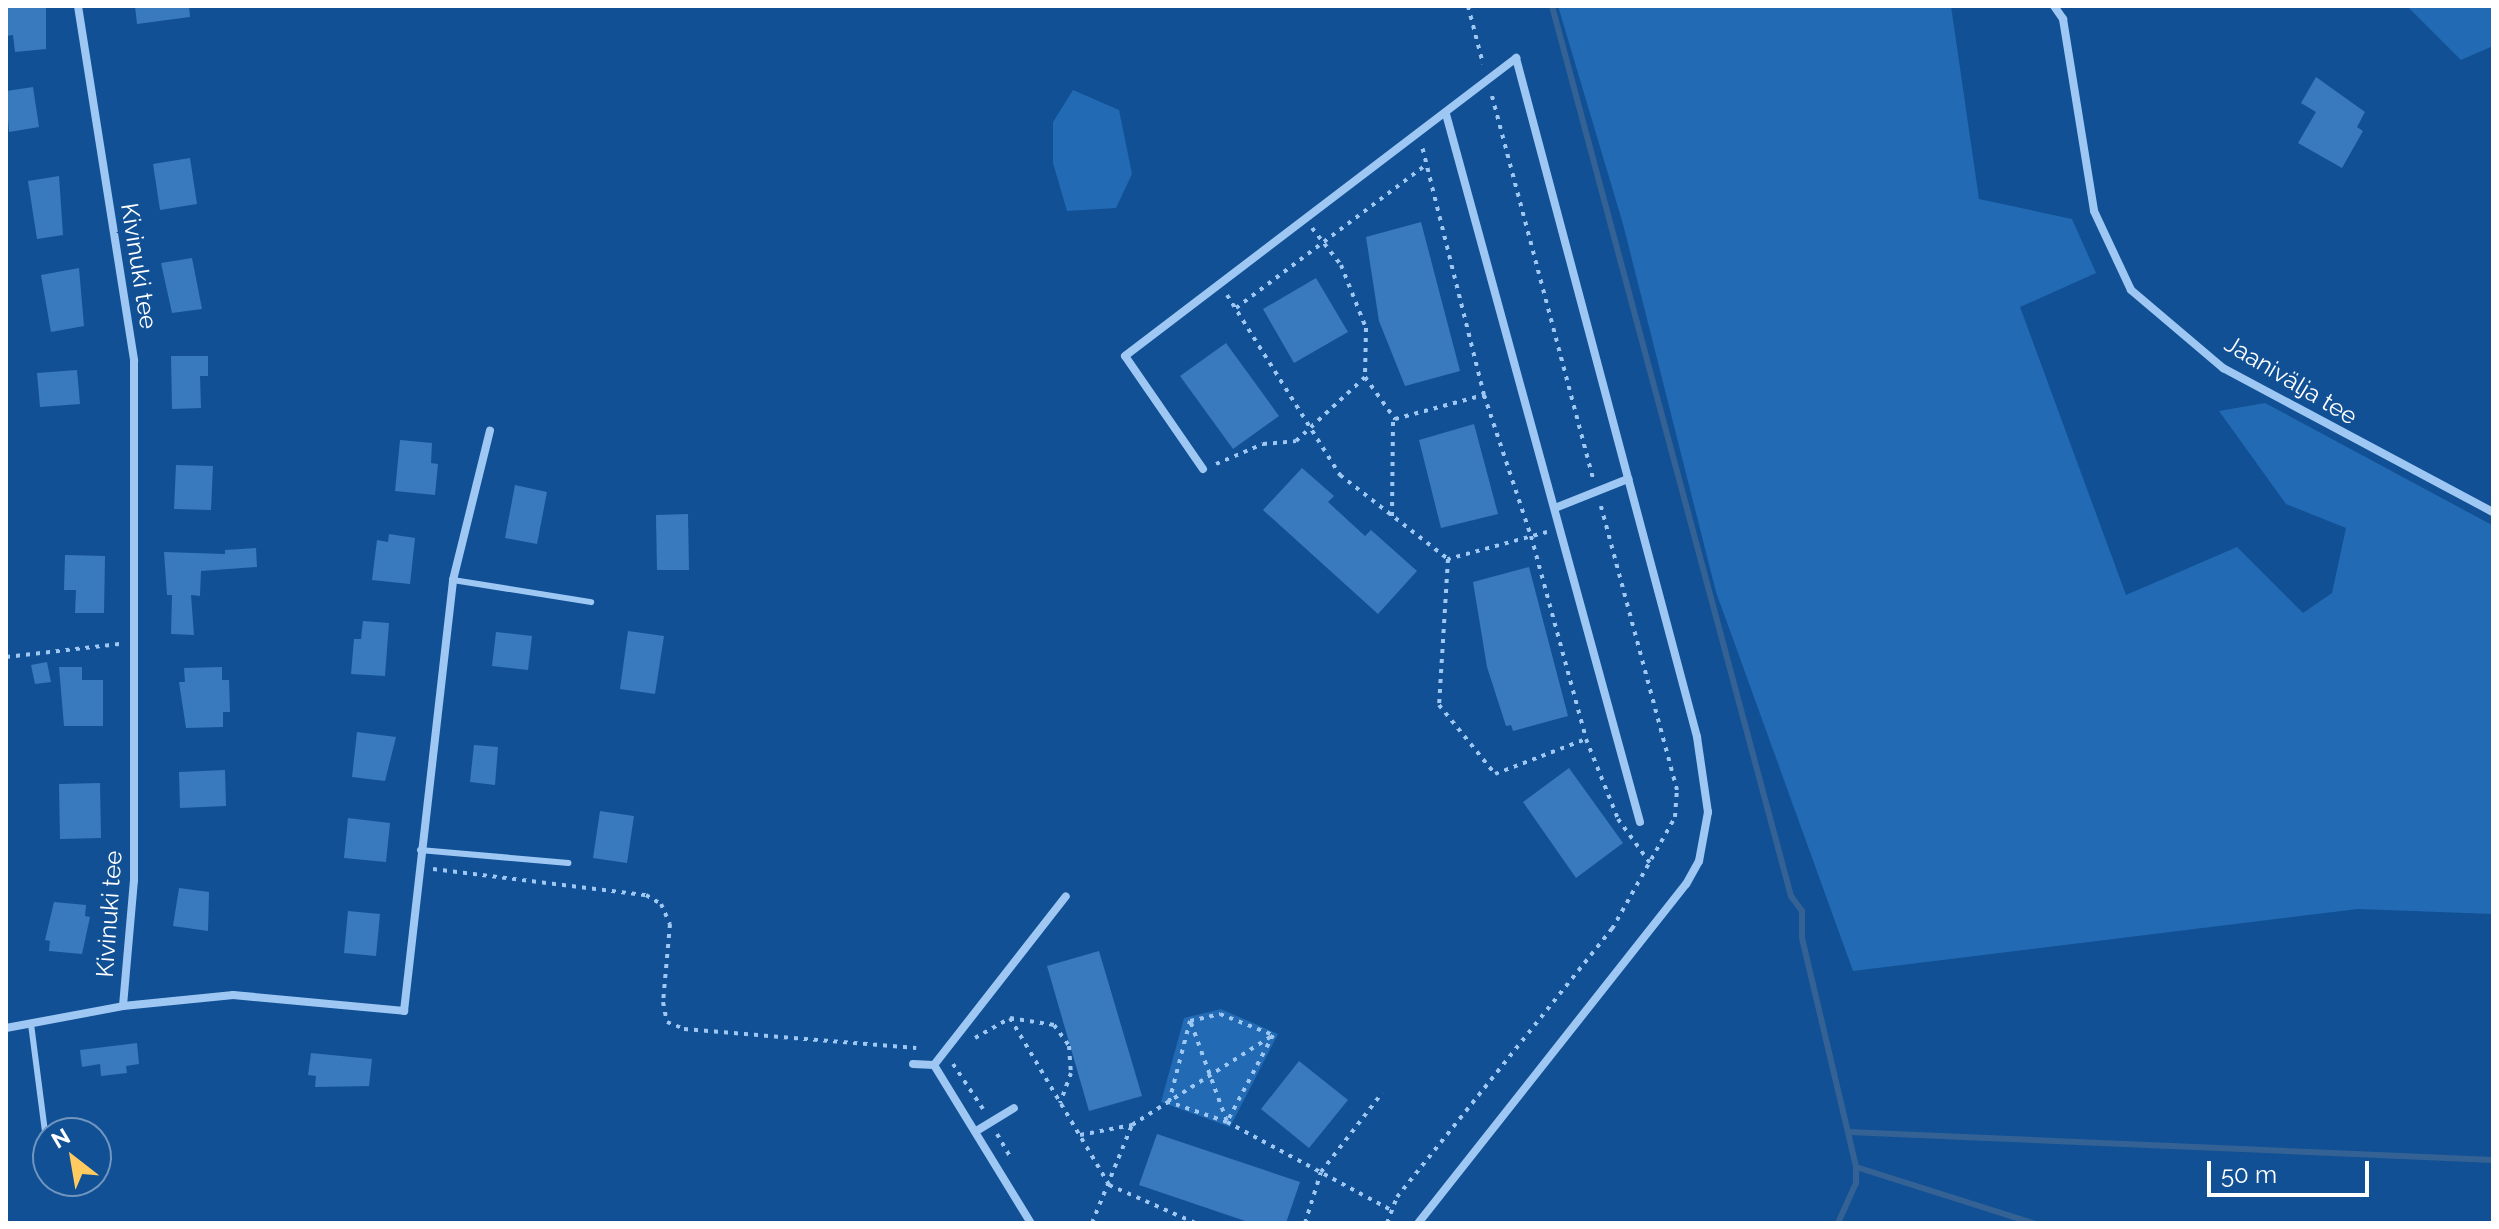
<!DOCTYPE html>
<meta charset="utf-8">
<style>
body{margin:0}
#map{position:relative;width:2499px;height:1229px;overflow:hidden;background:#115094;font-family:Raleway,sans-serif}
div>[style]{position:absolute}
.green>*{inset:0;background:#226ab4}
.stream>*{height:6px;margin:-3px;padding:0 3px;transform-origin:3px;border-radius:3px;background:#346294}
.building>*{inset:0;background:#3979bd}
.path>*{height:4px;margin-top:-2px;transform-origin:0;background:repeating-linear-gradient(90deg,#9ec8f3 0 4px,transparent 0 10px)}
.lane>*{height:6px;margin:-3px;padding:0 3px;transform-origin:3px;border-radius:3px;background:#9ec8f3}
.street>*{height:8px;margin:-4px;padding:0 4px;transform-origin:4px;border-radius:4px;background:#9ec8f3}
span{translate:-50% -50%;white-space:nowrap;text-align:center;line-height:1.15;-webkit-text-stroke:8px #115094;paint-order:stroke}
.street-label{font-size:24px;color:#fff}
.frame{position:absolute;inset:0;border:8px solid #fff;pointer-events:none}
.north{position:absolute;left:32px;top:1117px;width:80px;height:80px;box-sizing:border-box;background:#115094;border:2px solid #7096bf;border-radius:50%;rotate:329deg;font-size:22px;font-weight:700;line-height:32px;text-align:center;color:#fff}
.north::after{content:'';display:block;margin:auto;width:28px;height:36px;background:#ffcb61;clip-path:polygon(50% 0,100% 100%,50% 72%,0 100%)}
.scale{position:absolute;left:2207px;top:1161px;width:162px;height:36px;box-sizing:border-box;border:4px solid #fff;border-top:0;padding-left:10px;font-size:24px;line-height:28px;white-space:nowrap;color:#fff;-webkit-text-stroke:6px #115094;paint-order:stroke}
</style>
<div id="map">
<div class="green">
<div style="clip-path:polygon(1558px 6px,1951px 6px,1979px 199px,2072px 219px,2096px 273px,2020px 307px,2126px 595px,2237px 547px,2303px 613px,2332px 593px,2346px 528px,2286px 504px,2219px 411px,2265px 403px,2492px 525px,2493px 914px,2358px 909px,1853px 971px,1716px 592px,1623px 224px)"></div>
<div style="clip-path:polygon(2407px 6px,2493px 6px,2493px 46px,2461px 60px)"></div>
<div style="clip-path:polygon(1073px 90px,1119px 110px,1132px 174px,1116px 208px,1067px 211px,1053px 163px,1053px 122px)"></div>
<div style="clip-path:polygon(1221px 1009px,1278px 1034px,1230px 1127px,1161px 1102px,1184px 1018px)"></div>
</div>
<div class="stream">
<div style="left:1552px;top:6px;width:922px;rotate:74.97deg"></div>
<div style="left:1791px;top:896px;width:19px;rotate:54deg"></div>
<div style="left:1802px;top:911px;width:27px;rotate:90deg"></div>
<div style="left:1802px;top:938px;width:235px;rotate:76.7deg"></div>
<div style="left:1856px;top:1167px;width:186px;rotate:17.6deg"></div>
<div style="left:1849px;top:1132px;width:645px;rotate:2.49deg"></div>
<div style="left:1838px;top:1223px;width:44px;rotate:-65.8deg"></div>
<div style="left:1856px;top:1183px;width:16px;rotate:-90deg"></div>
</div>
<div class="building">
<div style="clip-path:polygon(6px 6px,46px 6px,46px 49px,15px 52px,13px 35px,6px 36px)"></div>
<div style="clip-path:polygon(135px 6px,189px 6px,190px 17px,137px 24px)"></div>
<div style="clip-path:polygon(2316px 77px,2365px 112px,2357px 127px,2363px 131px,2342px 168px,2298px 143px,2316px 112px,2301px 103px)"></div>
<div style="clip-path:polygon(33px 87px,39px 127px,9px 132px,6px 91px)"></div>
<div style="clip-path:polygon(190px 158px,197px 204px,160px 210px,153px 164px)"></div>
<div style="clip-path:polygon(59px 176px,63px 235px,37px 239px,28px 181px)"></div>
<div style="clip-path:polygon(1421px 222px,1460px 371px,1405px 386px,1379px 321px,1366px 237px)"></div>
<div style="clip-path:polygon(192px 258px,202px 309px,172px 313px,161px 263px)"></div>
<div style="clip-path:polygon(79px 268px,84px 326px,51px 332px,41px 275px)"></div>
<div style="clip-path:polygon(1316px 278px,1348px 332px,1294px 363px,1263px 309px)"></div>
<div style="clip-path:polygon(1226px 343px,1279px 416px,1233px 449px,1180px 376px)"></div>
<div style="clip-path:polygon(171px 356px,208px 356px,208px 376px,200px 376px,201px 408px,172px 409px)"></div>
<div style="clip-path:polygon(77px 370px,80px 404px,40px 407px,37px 373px)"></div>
<div style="clip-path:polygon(1474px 424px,1498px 514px,1441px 528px,1419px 440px)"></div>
<div style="clip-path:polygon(400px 440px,432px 443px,431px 463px,438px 464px,435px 495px,395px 491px)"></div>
<div style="clip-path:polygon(176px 465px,213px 466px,211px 510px,174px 509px)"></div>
<div style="clip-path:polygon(1302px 468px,1334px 496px,1328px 502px,1365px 536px,1371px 530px,1417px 571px,1378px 614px,1263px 510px)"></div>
<div style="clip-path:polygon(515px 485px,547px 492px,537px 544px,505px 538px)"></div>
<div style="clip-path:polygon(688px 514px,689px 570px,657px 570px,656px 515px)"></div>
<div style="clip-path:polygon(389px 534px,415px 538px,410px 584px,372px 580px,377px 540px,388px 542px)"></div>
<div style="clip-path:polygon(256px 548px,257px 567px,201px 571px,200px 596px,191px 595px,194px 635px,171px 634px,172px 595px,167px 595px,164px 552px,225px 554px,225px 550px)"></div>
<div style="clip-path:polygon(65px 555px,105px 556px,104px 613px,75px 613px,76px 590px,64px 590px)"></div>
<div style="clip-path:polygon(1529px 567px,1568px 716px,1513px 731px,1511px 725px,1506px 726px,1487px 667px,1473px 582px)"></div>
<div style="clip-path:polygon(363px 621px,389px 623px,385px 676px,351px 674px,354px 639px,361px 639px)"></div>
<div style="clip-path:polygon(628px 631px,664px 636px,655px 694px,620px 689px)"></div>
<div style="clip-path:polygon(496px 632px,532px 636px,528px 670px,492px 666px)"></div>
<div style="clip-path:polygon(47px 662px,51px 682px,35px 684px,31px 665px)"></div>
<div style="clip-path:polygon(59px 667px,82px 667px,82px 680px,103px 680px,103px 726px,64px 726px)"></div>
<div style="clip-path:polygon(222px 667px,222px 680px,229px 680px,230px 712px,223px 712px,223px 727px,186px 728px,179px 682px,185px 682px,184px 668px)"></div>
<div style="clip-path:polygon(357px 732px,396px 737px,385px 781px,352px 777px)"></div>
<div style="clip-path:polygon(474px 745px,498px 747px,495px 785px,470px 782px)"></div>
<div style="clip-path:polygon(1569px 768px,1623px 843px,1576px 878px,1523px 802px)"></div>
<div style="clip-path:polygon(225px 770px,226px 806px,180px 808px,179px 772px)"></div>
<div style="clip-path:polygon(100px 783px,101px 838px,60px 839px,59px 784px)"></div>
<div style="clip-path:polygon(600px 811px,634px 816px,627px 863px,593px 858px)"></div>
<div style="clip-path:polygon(348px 818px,390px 823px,386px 862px,344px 858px)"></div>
<div style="clip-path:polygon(179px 888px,209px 892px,208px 931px,173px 926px)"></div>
<div style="clip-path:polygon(54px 902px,86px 905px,85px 916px,90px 917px,82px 954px,49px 951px,50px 941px,45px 940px)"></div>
<div style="clip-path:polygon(348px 911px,380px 914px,376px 956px,344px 953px)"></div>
<div style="clip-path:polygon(1099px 951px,1142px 1096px,1089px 1111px,1047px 966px)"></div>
<div style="clip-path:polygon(137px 1043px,139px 1064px,126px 1066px,127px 1073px,101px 1076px,100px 1064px,82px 1067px,80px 1050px)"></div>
<div style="clip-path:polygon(311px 1053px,372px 1059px,369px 1086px,315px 1087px,316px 1076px,308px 1075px)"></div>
<div style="clip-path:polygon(1299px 1061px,1348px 1100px,1309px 1148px,1261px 1109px)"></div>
<div style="clip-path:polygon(1157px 1134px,1300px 1182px,1286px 1223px,1251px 1223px,1139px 1185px)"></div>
</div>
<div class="path">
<div style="left:1468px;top:6px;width:60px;rotate:75.5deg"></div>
<div style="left:1492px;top:96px;width:395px;rotate:75.2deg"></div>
<div style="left:1312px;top:228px;width:47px;rotate:51.9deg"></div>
<div style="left:1341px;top:265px;width:68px;rotate:68.4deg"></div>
<div style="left:1366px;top:328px;width:49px;rotate:91.2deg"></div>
<div style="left:1365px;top:377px;width:52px;rotate:54.5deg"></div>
<div style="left:1395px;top:419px;width:92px;rotate:-15.1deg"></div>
<div style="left:1484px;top:395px;width:256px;rotate:-104deg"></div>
<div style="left:1227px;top:295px;width:213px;rotate:57.9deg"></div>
<div style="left:1340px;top:475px;width:137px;rotate:37.9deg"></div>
<div style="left:1236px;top:308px;width:238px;rotate:-37deg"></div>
<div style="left:1484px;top:395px;width:149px;rotate:71.6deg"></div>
<div style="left:1531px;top:536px;width:209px;rotate:74.8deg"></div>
<div style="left:1216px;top:464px;width:51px;rotate:-23.1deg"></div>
<div style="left:1263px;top:444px;width:33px;rotate:-5deg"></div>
<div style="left:1296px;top:441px;width:94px;rotate:-42.8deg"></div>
<div style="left:1392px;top:516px;width:99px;rotate:-89.4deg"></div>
<div style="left:1547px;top:532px;width:103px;rotate:164.7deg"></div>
<div style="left:1448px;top:559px;width:146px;rotate:93.5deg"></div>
<div style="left:1439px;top:705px;width:89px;rotate:50.9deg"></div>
<div style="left:1495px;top:774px;width:97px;rotate:-21deg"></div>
<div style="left:1586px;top:739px;width:86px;rotate:68.2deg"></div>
<div style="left:1618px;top:819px;width:54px;rotate:54deg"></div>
<div style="left:6px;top:657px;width:114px;rotate:-6.6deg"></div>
<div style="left:433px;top:869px;width:215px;rotate:7deg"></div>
<div style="left:646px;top:895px;width:17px;rotate:31deg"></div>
<div style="left:661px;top:904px;width:22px;rotate:66deg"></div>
<div style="left:670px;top:924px;width:78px;rotate:95.1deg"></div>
<div style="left:663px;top:1002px;width:20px;rotate:79deg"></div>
<div style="left:667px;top:1022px;width:18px;rotate:22deg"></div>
<div style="left:684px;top:1029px;width:233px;rotate:4.7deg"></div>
<div style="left:1220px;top:1014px;width:57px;rotate:21.6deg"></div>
<div style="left:1273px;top:1035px;width:98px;rotate:117.9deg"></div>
<div style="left:1227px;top:1122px;width:61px;rotate:-161deg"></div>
<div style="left:1169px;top:1102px;width:84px;rotate:-75.5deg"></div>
<div style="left:1190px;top:1021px;width:31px;rotate:-13deg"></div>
<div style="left:1010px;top:1018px;width:45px;rotate:9deg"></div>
<div style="left:1054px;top:1025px;width:26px;rotate:54deg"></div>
<div style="left:1069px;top:1046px;width:27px;rotate:86deg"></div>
<div style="left:1071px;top:1073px;width:32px;rotate:110deg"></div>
<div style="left:1191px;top:1023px;width:105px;rotate:70deg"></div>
<div style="left:1227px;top:1122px;width:186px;rotate:28.2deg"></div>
<div style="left:975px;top:1038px;width:40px;rotate:-29.7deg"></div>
<div style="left:1010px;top:1018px;width:194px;rotate:59.3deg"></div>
<div style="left:1109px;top:1185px;width:94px;rotate:23.8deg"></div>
<div style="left:953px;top:1064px;width:54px;rotate:56.3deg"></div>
<div style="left:997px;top:1134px;width:28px;rotate:60deg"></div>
<div style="left:1080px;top:1135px;width:53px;rotate:-10.9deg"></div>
<div style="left:1092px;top:1223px;width:106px;rotate:-67.8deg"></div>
<div style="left:1132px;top:1125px;width:164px;rotate:-32.5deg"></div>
<div style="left:1305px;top:1223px;width:53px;rotate:-72.6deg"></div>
<div style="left:1321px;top:1172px;width:100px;rotate:-52.3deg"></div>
<div style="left:1387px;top:1223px;width:28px;rotate:-69deg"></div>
<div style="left:1397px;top:1197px;width:344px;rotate:-51.3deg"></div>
<div style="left:1612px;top:929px;width:129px;rotate:-60.6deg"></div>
<div style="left:1675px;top:817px;width:27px;rotate:-86deg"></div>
<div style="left:1677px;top:790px;width:294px;rotate:-105deg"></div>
</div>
<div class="lane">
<div style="left:453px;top:580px;width:140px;rotate:9.1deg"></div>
<div style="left:420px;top:850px;width:149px;rotate:5deg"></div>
<div style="left:31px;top:1024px;width:125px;rotate:82.6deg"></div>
</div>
<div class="street">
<div style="left:78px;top:6px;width:359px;rotate:81deg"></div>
<div style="left:134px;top:361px;width:519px;rotate:90deg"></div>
<div style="left:134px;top:880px;width:126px;rotate:95deg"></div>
<div style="left:2054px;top:6px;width:16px;rotate:55deg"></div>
<div style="left:2063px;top:19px;width:194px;rotate:80.8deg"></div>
<div style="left:2094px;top:211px;width:87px;rotate:64.9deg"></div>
<div style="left:2131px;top:290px;width:121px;rotate:40.3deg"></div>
<div style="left:2223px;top:368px;width:306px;rotate:28.1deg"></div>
<div style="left:1446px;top:114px;width:734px;rotate:74.68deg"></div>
<div style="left:1203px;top:469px;width:137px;rotate:-124.6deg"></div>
<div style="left:1125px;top:356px;width:492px;rotate:-37.3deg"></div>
<div style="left:1516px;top:58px;width:703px;rotate:75.07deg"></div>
<div style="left:1697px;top:737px;width:76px;rotate:81.7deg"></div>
<div style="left:1708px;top:812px;width:50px;rotate:100.4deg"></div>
<div style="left:1699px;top:861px;width:26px;rotate:119deg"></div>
<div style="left:1686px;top:884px;width:432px;rotate:128.3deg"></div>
<div style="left:1555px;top:508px;width:79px;rotate:-21.7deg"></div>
<div style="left:6px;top:1028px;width:119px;rotate:-10.6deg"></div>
<div style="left:123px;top:1006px;width:111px;rotate:-5.7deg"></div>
<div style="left:233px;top:995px;width:172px;rotate:5.3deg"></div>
<div style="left:404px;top:1011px;width:434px;rotate:-83.5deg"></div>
<div style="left:453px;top:580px;width:154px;rotate:-76.1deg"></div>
<div style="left:913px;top:1064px;width:21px;rotate:3deg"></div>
<div style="left:934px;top:1065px;width:185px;rotate:58.5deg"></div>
<div style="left:934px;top:1065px;width:214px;rotate:-52deg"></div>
<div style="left:978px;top:1130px;width:42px;rotate:-31.4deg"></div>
</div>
<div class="street-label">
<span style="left:139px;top:266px;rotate:81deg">Kivinuki tee</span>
<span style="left:2291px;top:380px;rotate:31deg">Jaanivälja tee</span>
<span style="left:109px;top:914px;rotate:-86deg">Kivinuki tee</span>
</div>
<div class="frame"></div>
<div class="north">N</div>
<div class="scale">50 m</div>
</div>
